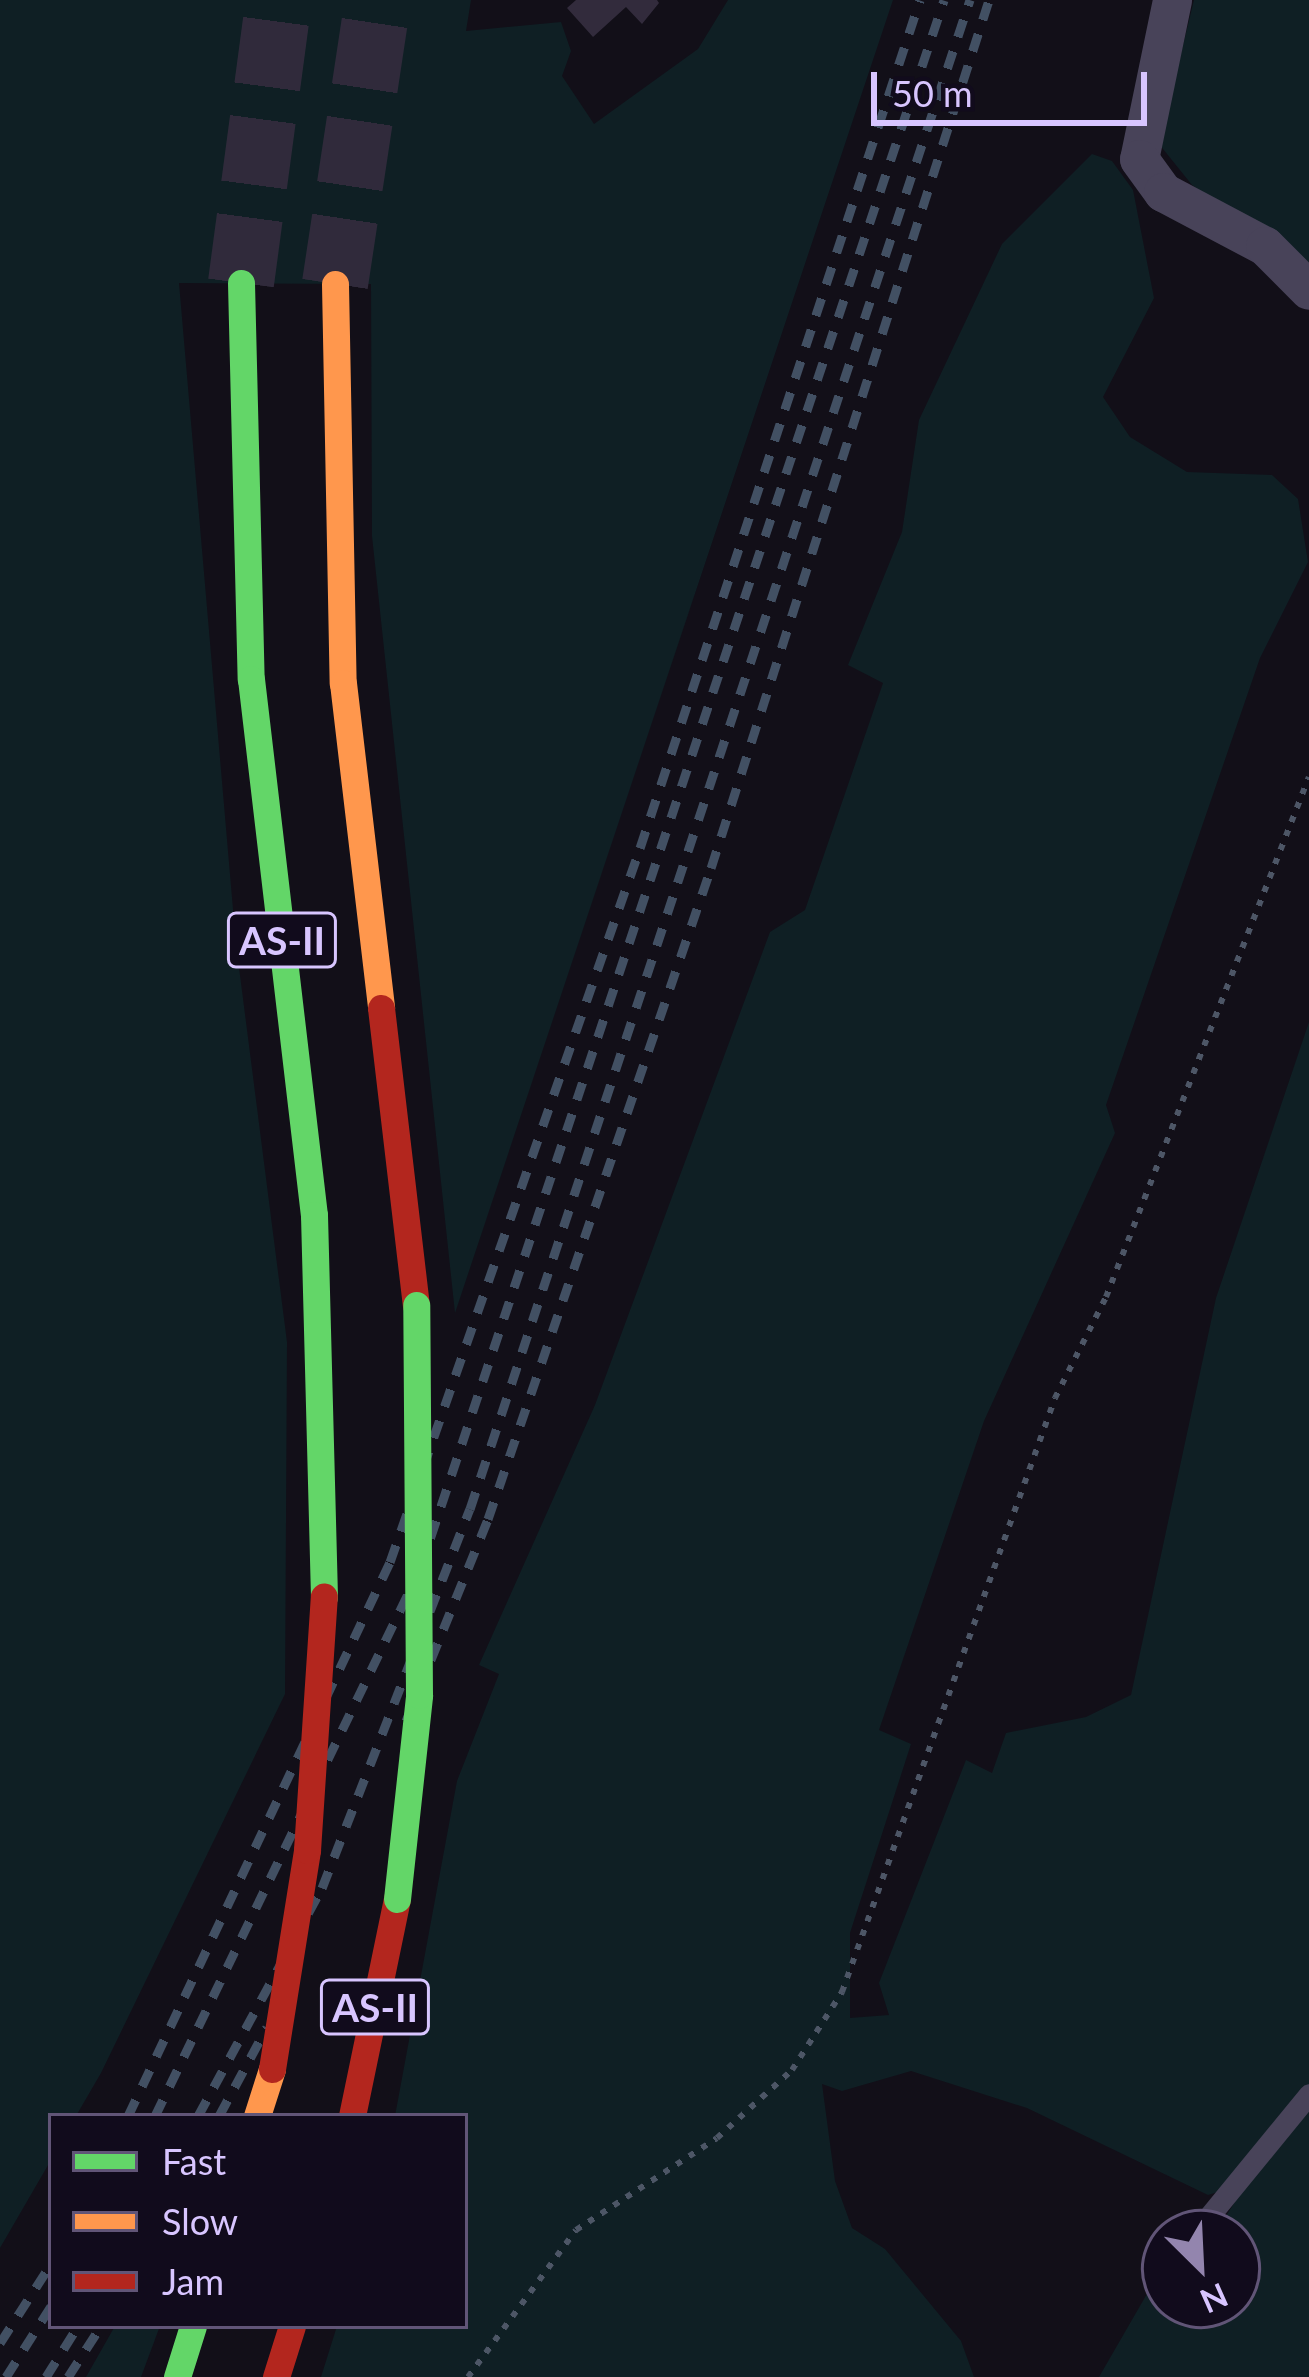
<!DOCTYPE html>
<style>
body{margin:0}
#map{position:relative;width:1309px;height:2377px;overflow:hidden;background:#120f18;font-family:Lato,sans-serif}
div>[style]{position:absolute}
.green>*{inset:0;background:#0f1f24}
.building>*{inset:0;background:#322b3c}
.highway-tunnel>*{height:66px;margin-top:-33px;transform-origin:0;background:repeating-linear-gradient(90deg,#302a3b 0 66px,transparent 0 99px)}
.path>*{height:6px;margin-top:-3px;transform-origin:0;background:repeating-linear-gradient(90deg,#4d5666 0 6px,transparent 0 15px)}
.lane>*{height:21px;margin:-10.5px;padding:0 10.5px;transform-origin:10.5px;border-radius:10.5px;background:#484359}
.street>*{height:39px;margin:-19.5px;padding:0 19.5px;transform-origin:19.5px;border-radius:19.5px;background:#484359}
.fast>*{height:27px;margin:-13.5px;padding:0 13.5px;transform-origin:13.5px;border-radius:13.5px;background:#63d668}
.slow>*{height:27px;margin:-13.5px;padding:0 13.5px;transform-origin:13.5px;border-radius:13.5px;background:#ff974d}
.jam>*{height:27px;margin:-13.5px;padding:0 13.5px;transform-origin:13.5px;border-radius:13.5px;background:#b3261e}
.rail>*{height:9px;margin-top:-4.5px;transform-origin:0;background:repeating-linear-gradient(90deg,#425063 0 18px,transparent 0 33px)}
.fast-bridge>*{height:27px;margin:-13.5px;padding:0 13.5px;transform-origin:13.5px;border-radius:13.5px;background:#63d668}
.jam-bridge>*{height:27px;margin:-13.5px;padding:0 13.5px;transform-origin:13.5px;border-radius:13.5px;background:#b3261e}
span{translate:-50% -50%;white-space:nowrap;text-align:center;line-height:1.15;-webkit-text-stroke:9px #110b1c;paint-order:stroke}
.shield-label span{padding:3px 9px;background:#110b1c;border:3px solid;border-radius:9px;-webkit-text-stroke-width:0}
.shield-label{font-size:39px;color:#d8c5ff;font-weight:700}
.legend{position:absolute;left:48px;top:2113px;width:420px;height:216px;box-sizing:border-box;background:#110b1c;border:3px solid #615577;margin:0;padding:15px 21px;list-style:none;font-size:36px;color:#d8c5ff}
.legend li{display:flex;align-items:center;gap:24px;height:60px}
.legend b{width:60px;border:3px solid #615577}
.north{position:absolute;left:1141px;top:2209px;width:120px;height:120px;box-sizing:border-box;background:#110b1c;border:3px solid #615577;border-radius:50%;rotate:156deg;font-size:33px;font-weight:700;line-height:48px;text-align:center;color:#d8c5ff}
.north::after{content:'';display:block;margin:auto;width:42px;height:54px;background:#9385ae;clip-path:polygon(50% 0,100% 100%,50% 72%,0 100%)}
.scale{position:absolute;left:871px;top:72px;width:276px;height:54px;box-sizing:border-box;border:6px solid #d8c5ff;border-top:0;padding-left:15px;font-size:36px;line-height:42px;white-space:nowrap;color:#d8c5ff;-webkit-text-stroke:9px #110b1c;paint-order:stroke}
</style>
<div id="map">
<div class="green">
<div style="clip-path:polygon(0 0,471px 0,466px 31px,561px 22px,571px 51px,562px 76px,594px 124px,698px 49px,728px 0,893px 0,455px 1313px,372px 536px,371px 284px,179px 283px,236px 944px,287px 1342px,285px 1694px,101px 2073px,76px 2116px,51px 2116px,51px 2160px,0 2248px)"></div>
<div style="clip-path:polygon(1194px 0,1309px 0,1309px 266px,1192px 185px,1159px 144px)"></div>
<div style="clip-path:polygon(1092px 154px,1112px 161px,1133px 190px,1154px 298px,1103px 397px,1130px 437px,1187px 472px,1272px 475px,1298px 499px,1308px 562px,1260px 658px,1106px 1105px,1115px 1133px,984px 1421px,879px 1730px,911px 1744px,850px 1933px,850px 2018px,889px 2015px,879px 1983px,966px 1760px,992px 1773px,1006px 1733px,1086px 1717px,1131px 1695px,1216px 1298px,1309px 1022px,1309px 2377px,1099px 2377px,1159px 2273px,1165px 2305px,1237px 2305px,1237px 2233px,1215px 2233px,1247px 2183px,1208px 2195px,1027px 2108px,911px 2071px,842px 2091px,822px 2084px,835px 2181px,852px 2228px,885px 2249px,961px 2341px,974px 2377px,321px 2377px,337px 2326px,465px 2326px,465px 2116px,395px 2116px,457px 1781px,499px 1674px,479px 1665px,595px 1405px,770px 932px,805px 910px,883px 683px,848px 665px,902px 532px,919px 420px,1002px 244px)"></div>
<div style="clip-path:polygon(115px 2326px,160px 2326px,141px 2377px,86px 2377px)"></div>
</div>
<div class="building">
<div style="clip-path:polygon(576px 0,657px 0,659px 3px,642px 24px,626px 7px,593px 37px,567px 8px)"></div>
</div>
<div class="highway-tunnel">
<div style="left:241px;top:283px;width:286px;rotate:-82.4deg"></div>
<div style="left:335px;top:284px;width:287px;rotate:-81.4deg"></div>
</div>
<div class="path">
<div style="left:468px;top:2377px;width:182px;rotate:-53.7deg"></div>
<div style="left:576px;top:2230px;width:168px;rotate:-33.1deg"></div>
<div style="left:717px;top:2138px;width:101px;rotate:-42.2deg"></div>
<div style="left:792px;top:2070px;width:93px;rotate:-57.3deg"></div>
<div style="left:842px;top:1992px;width:631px;rotate:-70.27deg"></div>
<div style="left:1055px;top:1398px;width:113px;rotate:-63.2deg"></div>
<div style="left:1106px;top:1297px;width:558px;rotate:-68.68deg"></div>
</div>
<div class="lane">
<div style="left:1210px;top:2215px;width:156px;rotate:-50.7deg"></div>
</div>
<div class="street">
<div style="left:1172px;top:0;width:162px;rotate:101.7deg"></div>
<div style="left:1139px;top:159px;width:41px;rotate:54deg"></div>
<div style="left:1163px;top:192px;width:115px;rotate:27.9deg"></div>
<div style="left:1265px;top:246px;width:62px;rotate:45deg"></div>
</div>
<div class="fast">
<div style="left:241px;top:283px;width:396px;rotate:88.6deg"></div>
<div style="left:251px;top:679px;width:540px;rotate:83.3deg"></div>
<div style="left:314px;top:1215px;width:382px;rotate:88.5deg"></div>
<div style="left:177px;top:2377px;width:53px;rotate:-72.6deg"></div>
</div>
<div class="slow">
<div style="left:335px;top:284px;width:399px;rotate:88.9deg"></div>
<div style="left:343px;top:683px;width:327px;rotate:83.3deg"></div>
<div style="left:257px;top:2116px;width:49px;rotate:-72.3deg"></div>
</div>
<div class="jam">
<div style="left:381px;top:1008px;width:299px;rotate:83.3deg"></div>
<div style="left:352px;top:2116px;width:222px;rotate:-78.3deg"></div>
<div style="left:276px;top:2377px;width:53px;rotate:-72.6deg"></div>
</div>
<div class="rail">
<div style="left:406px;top:1721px;width:218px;rotate:-67.9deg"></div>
<div style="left:488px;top:1519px;width:688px;rotate:-71.09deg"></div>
<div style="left:711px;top:868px;width:911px;rotate:-72.24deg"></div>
<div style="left:128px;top:2116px;width:613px;rotate:-64.69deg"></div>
<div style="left:390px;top:1562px;width:757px;rotate:-70.7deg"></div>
<div style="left:640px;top:848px;width:893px;rotate:-71.73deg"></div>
<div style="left:155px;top:2116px;width:608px;rotate:-64.15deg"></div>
<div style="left:420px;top:1569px;width:1654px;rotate:-71.53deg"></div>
<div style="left:198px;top:2116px;width:260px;rotate:-61.5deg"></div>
<div style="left:322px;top:1888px;width:407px;rotate:-68.7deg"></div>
<div style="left:470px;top:1509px;width:1590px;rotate:-71.67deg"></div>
<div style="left:219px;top:2116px;width:101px;rotate:-61.7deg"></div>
<div style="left:0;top:2343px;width:94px;rotate:-57.2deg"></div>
<div style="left:6px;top:2377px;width:84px;rotate:-57.6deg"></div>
<div style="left:46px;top:2377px;width:60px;rotate:-57.9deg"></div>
<div style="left:68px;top:2377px;width:61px;rotate:-57.1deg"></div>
</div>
<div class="fast-bridge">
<div style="left:397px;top:1899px;width:205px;rotate:-83.8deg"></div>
<div style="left:419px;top:1695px;width:390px;rotate:-90.4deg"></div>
</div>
<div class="jam-bridge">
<div style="left:272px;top:2069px;width:222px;rotate:-80.9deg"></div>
<div style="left:307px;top:1850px;width:254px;rotate:-86.2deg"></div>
</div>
<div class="shield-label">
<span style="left:282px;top:940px">AS-II</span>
<span style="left:375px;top:2007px">AS-II</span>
</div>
<ul class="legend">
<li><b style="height:15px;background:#63d668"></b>Fast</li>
<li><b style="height:15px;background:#ff974d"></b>Slow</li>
<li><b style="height:15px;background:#b3261e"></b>Jam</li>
</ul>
<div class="north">N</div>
<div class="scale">50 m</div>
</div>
